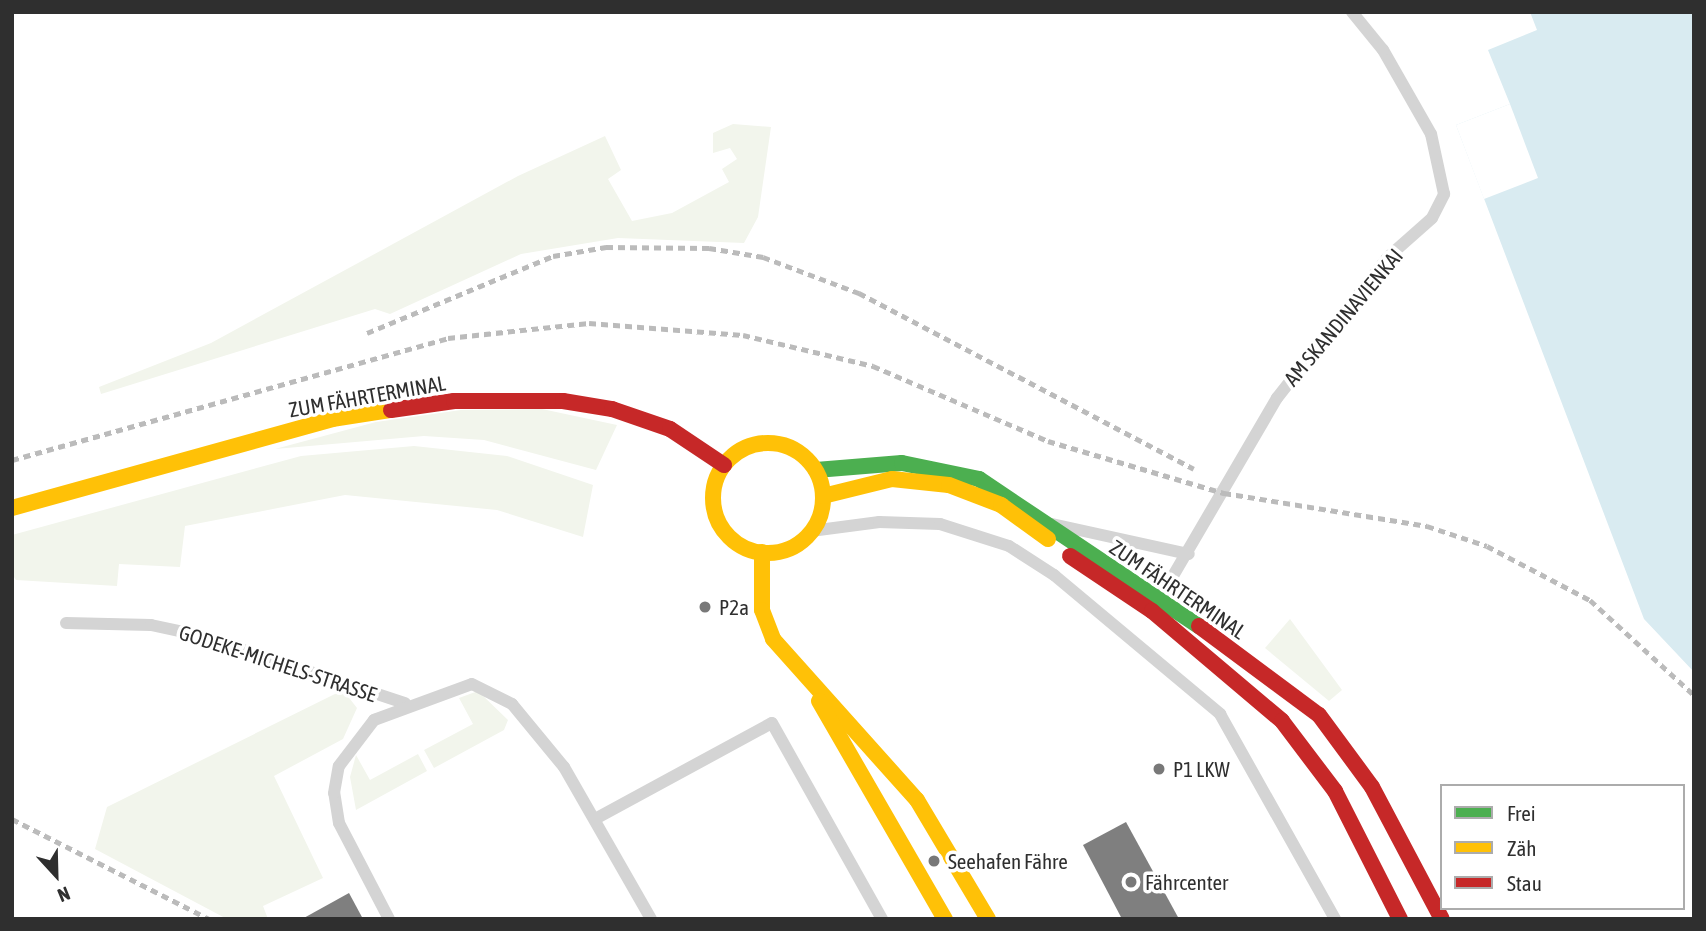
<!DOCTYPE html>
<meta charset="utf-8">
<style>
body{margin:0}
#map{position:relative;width:1706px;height:931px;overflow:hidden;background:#fff;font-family:"Asap Condensed",sans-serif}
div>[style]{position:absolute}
.green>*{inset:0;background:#f2f5ec}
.water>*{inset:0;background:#d9ebf1}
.pier>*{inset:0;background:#fff}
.building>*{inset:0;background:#7f7f7f}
.street>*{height:12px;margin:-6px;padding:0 6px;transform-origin:6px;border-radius:6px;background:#d4d4d4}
.fast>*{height:16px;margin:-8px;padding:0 8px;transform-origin:8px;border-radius:8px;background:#4caf50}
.slow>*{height:16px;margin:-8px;padding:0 8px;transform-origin:8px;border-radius:8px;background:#ffc107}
.slow>.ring{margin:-8px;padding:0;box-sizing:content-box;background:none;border:16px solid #ffc107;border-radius:50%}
.jam>*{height:16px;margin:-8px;padding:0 8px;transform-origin:8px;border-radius:8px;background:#c62828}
.rail>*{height:5px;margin-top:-2.5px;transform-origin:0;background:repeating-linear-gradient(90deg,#bbb 0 7px,transparent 0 12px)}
.dots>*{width:19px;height:19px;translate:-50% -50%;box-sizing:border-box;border:4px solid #fff;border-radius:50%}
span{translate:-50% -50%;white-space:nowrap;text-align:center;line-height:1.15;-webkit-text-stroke:7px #fff;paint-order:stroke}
.street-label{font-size:21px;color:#2f2f2f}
.poi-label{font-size:21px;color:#2f2f2f}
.left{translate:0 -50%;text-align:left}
.frame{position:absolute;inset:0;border:14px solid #2f2f2f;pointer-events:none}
.legend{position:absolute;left:1440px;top:784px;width:245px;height:126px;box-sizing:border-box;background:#fff;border:2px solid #acacac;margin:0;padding:9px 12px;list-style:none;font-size:21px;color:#2f2f2f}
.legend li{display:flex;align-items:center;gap:14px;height:35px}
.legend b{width:35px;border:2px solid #acacac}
.north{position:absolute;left:21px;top:840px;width:70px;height:70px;-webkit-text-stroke:5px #fff;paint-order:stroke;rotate:158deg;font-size:19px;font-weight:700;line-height:28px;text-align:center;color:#2f2f2f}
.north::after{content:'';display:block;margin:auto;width:24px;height:32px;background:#2f2f2f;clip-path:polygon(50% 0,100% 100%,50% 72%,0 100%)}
</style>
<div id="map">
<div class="green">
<div style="clip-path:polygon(733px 124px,771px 127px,758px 217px,744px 243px,618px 238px,521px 254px,390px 314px,375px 309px,101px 394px,99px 387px,211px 343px,518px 176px,605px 136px,621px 170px,608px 179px,632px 221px,672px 213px,729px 182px,722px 169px,737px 159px,730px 148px,713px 153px,713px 133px)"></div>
<div style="clip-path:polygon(542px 409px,617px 425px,596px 470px,484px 440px,424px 436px,275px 449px,376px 422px,461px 410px)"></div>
<div style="clip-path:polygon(414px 446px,507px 456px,593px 485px,583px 537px,497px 510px,345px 495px,185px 526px,180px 567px,119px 564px,117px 586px,16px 580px,12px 574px,12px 535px,301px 456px)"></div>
<div style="clip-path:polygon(1290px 619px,1342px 690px,1329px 701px,1265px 648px)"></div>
<div style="clip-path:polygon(343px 690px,357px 708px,343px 739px,274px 776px,323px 878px,263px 906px,268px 919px,227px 919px,95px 849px,107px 807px)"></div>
<div style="clip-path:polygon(478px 691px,508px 720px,504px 730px,434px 768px,424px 750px,473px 724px,459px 698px)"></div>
<div style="clip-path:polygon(418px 754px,427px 771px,356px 810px,350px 777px,356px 755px,370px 780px)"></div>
</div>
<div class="water">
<div style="clip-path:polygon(1530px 12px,1694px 12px,1694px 672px,1644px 619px,1456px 125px,1510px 104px,1488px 50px,1537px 30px)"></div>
</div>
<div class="pier">
<div style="clip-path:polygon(1510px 104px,1538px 178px,1484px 199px,1456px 125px)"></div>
</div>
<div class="building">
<div style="clip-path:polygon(1126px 822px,1179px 919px,1122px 919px,1083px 845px)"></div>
<div style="clip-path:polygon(349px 893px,363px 919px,302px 919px)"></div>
</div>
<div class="street">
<div style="left:1052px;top:524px;width:140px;rotate:12.4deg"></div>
<div style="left:811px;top:531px;width:69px;rotate:-7.5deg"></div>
<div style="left:879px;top:522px;width:61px;rotate:1.9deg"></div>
<div style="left:940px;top:524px;width:72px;rotate:17.7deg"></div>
<div style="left:1009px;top:546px;width:54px;rotate:32.8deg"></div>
<div style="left:1054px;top:575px;width:217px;rotate:39.9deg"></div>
<div style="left:1220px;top:714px;width:235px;rotate:60.7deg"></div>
<div style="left:1156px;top:605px;width:240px;rotate:-59.7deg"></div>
<div style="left:1277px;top:398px;width:178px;rotate:-51.8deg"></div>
<div style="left:1387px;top:258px;width:60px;rotate:-41.6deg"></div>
<div style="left:1432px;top:218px;width:27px;rotate:-63deg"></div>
<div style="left:1444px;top:194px;width:61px;rotate:-102.2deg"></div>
<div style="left:1431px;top:134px;width:97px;rotate:-119.7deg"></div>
<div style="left:1383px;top:50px;width:49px;rotate:-129.2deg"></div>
<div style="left:66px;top:623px;width:85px;rotate:1.3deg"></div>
<div style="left:151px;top:625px;width:52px;rotate:12.2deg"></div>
<div style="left:202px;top:636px;width:214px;rotate:18.3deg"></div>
<div style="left:595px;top:819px;width:201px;rotate:-28.5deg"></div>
<div style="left:772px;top:723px;width:225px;rotate:60.7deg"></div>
<div style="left:389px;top:919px;width:108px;rotate:-117.5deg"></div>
<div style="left:339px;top:823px;width:30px;rotate:-99deg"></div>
<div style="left:334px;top:793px;width:27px;rotate:-80deg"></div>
<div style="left:339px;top:766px;width:58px;rotate:-52.7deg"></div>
<div style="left:374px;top:720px;width:104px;rotate:-20.2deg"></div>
<div style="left:472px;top:684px;width:45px;rotate:26.6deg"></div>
<div style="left:512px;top:704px;width:82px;rotate:50.5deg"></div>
<div style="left:564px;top:767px;width:175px;rotate:60.2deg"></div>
</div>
<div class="fast">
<div style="left:816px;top:470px;width:86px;rotate:-4.7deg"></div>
<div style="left:902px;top:463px;width:79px;rotate:11.7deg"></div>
<div style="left:979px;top:479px;width:265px;rotate:33.8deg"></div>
</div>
<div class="slow">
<div class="ring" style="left:713px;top:443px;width:94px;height:94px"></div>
<div style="left:823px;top:496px;width:71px;rotate:-13.8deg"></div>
<div style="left:892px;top:479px;width:57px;rotate:6deg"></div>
<div style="left:949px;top:485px;width:56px;rotate:21deg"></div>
<div style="left:1001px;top:505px;width:58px;rotate:35.9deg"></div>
<div style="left:12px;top:508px;width:332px;rotate:-15.5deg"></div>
<div style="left:332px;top:419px;width:60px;rotate:-8.7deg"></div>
<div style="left:762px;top:552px;width:58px;rotate:90deg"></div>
<div style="left:762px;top:610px;width:31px;rotate:69deg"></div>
<div style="left:773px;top:639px;width:216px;rotate:48.2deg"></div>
<div style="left:917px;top:800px;width:139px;rotate:59.2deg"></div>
<div style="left:819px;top:701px;width:252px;rotate:60deg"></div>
</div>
<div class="jam">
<div style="left:391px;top:410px;width:64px;rotate:-8.1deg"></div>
<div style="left:454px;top:401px;width:109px"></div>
<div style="left:563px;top:401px;width:50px;rotate:9.3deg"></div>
<div style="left:612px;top:409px;width:61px;rotate:19deg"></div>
<div style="left:670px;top:429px;width:65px;rotate:33.7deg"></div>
<div style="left:1070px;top:556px;width:99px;rotate:33.9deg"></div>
<div style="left:1152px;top:611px;width:170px;rotate:40.2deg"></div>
<div style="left:1282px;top:721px;width:88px;rotate:52.9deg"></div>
<div style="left:1335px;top:791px;width:144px;rotate:63.1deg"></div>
<div style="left:1199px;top:626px;width:149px;rotate:36.6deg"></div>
<div style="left:1319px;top:715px;width:89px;rotate:53.6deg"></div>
<div style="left:1372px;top:787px;width:149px;rotate:62.1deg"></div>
</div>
<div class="rail">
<div style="left:367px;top:333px;width:201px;rotate:-22.5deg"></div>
<div style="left:553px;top:256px;width:54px;rotate:-9.6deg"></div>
<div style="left:606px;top:247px;width:103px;rotate:0.6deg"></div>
<div style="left:709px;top:248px;width:55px;rotate:9.5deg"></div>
<div style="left:763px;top:257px;width:103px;rotate:20.6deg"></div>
<div style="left:859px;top:293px;width:378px;rotate:27.7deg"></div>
<div style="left:12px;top:460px;width:453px;rotate:-15.6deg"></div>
<div style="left:448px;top:338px;width:142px;rotate:-6.1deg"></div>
<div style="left:589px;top:323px;width:154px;rotate:4.5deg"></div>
<div style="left:743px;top:335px;width:134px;rotate:13.4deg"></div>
<div style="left:873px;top:366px;width:190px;rotate:23.2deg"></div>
<div style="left:1048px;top:441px;width:184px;rotate:16.5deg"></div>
<div style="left:1224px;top:493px;width:206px;rotate:9.2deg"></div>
<div style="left:1427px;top:526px;width:63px;rotate:18.4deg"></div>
<div style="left:1487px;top:546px;width:116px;rotate:27.7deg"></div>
<div style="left:1590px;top:600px;width:141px;rotate:42.4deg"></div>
<div style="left:12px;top:819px;width:221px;rotate:26.9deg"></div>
</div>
<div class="dots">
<div style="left:705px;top:607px;background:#787878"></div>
<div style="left:1159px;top:769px;background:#787878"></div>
<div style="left:934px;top:861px;background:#787878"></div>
<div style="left:1131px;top:882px;background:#787878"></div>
</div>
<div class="street-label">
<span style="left:1343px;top:317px;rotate:-50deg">AM SKANDINAVIENKAI</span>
<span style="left:367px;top:396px;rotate:-10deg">ZUM FÄHRTERMINAL</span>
<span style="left:1178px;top:589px;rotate:34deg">ZUM FÄHRTERMINAL</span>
<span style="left:278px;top:663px;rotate:18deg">GODEKE-MICHELS-STRASSE</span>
</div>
<div class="poi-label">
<span class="left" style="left:719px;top:607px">P2a</span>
<span class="left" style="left:1173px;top:769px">P1 LKW</span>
<span class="left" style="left:948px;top:861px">Seehafen Fähre</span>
<span class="left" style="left:1145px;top:882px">Fährcenter</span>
</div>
<div class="frame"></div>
<ul class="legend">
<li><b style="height:9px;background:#4caf50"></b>Frei</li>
<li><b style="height:9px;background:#ffc107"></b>Zäh</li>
<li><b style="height:9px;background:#c62828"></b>Stau</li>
</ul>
<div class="north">N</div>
</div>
